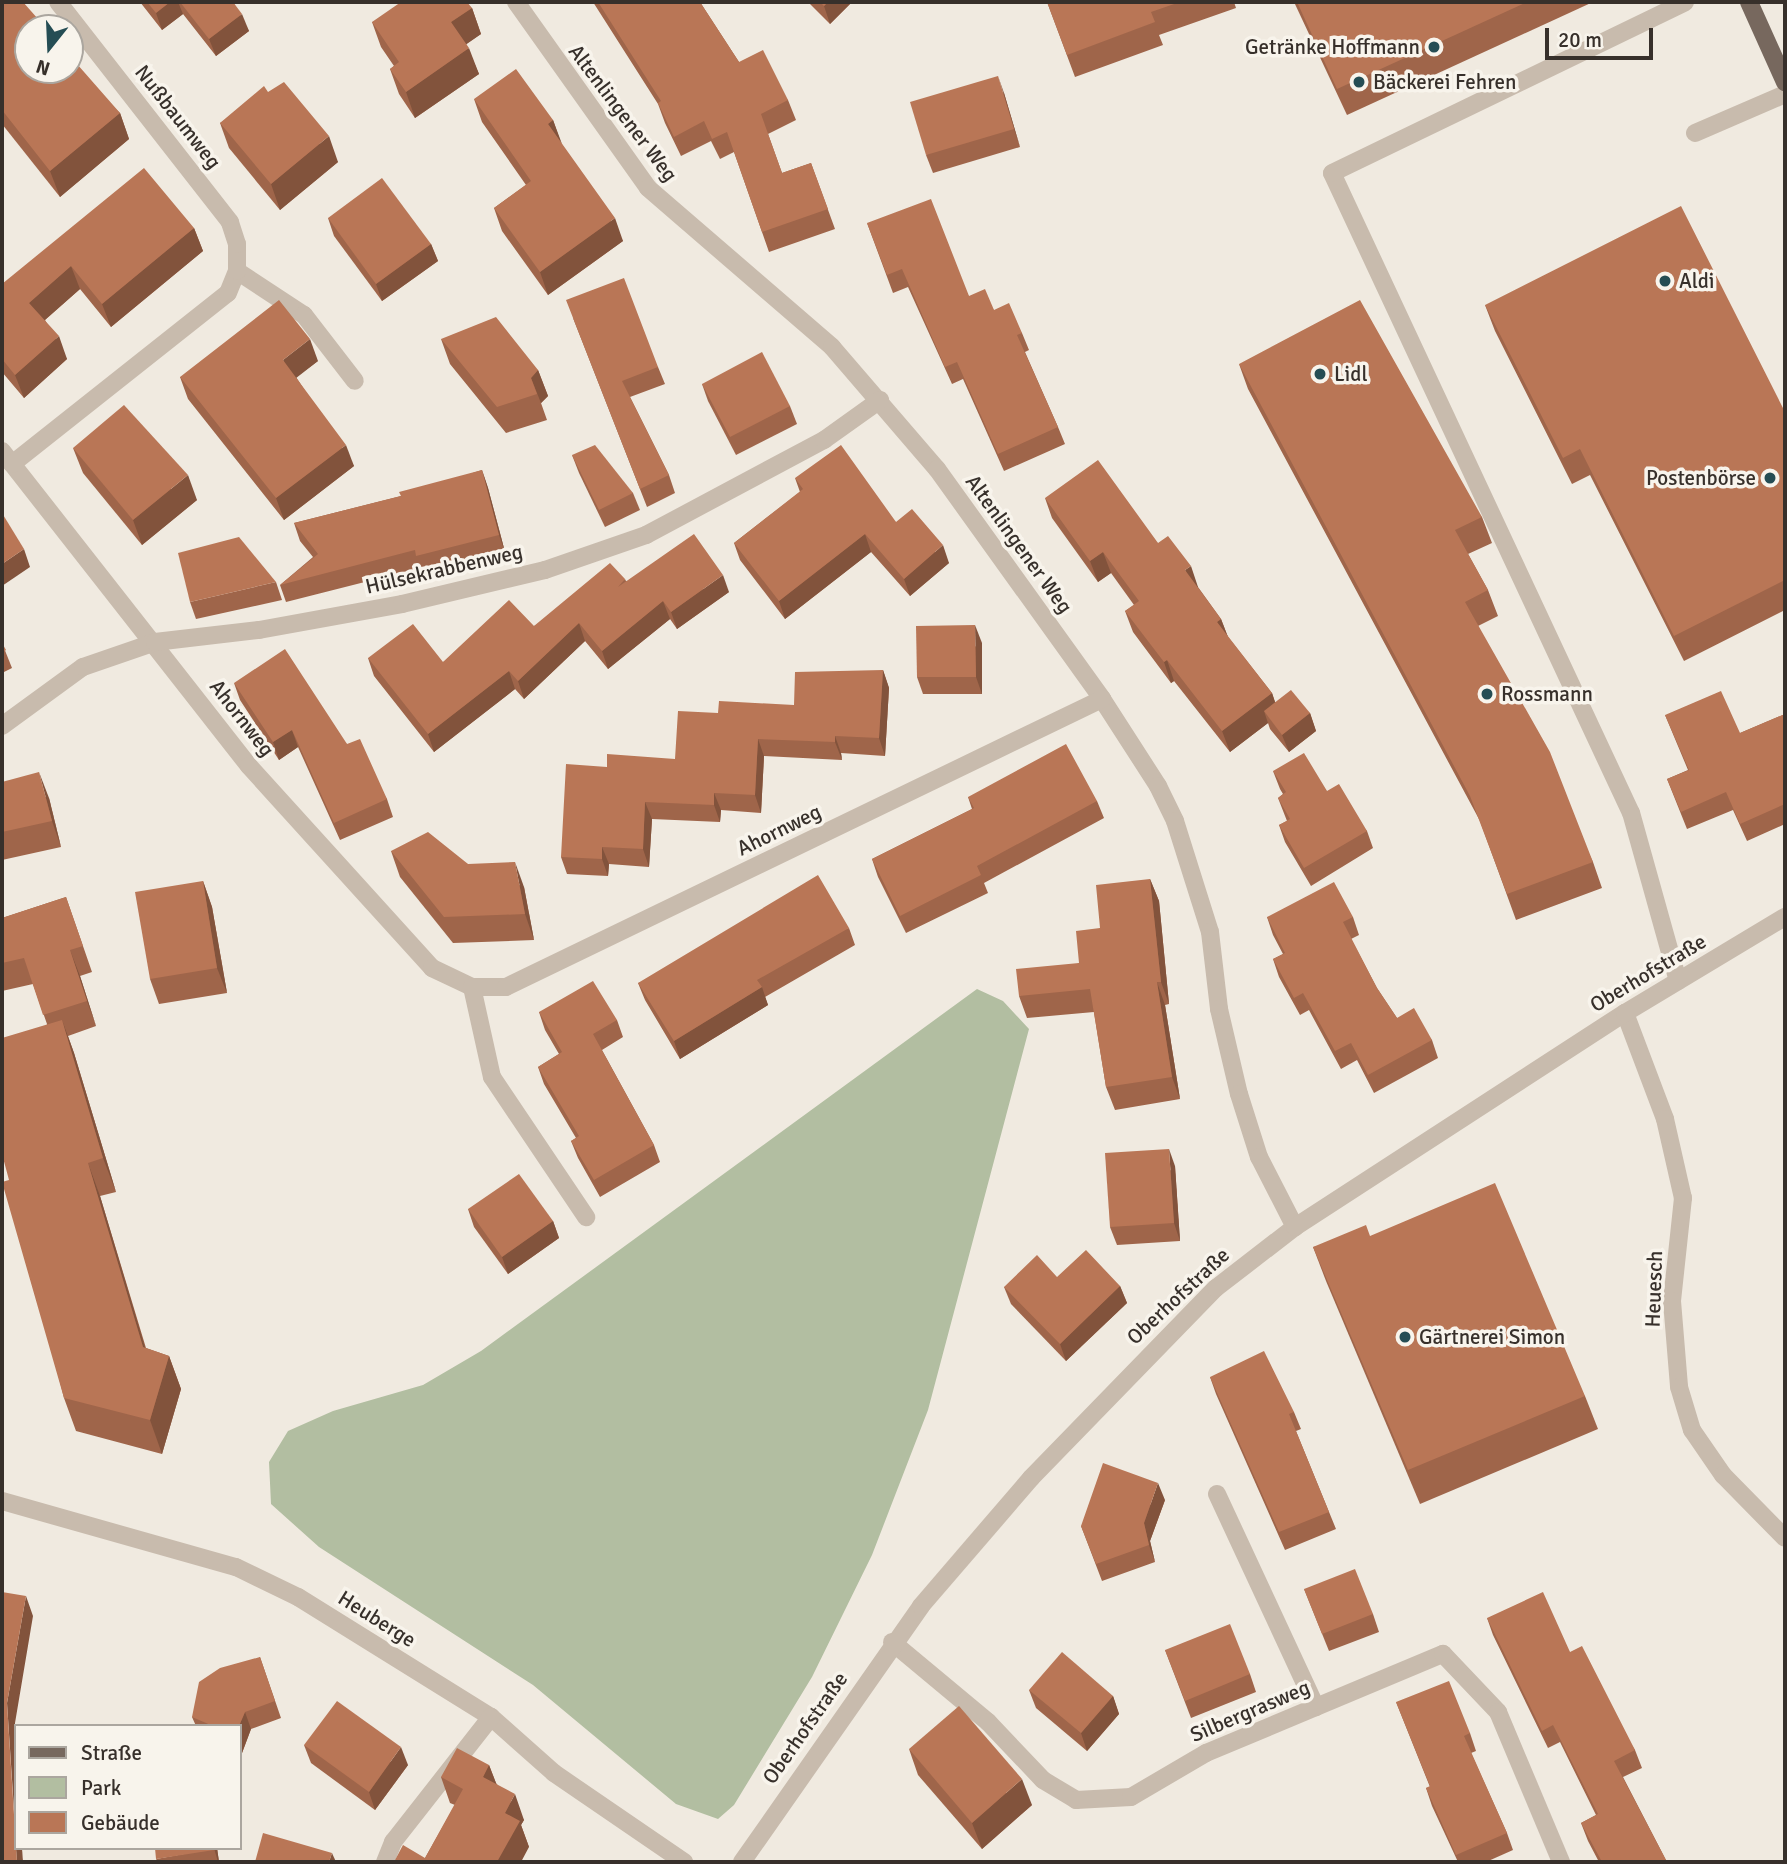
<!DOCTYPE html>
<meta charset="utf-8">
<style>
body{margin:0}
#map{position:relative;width:1787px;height:1864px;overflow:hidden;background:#f0eae0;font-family:Signika,sans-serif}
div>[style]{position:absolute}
.green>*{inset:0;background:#b2bea1}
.minor>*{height:18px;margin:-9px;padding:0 9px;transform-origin:9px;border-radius:9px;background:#c8bbad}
.major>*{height:18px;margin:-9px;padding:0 9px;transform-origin:9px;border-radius:9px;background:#77685e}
.wall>*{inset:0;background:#9f654a}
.shaded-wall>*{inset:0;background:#82533c}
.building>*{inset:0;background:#b97656}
.dots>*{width:19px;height:19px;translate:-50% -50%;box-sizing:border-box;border:4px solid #f8f4ec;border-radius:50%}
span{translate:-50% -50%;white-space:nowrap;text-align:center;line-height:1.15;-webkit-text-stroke:7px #f8f4ec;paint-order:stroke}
.poi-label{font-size:21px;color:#37302b}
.right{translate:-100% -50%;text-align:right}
.left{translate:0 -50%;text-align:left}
.street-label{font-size:21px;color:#37302b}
.frame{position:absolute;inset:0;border:4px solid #37302b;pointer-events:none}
.legend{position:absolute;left:14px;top:1724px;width:228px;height:126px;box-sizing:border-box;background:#f8f4ec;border:2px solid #aba69f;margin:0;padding:9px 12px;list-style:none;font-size:21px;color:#37302b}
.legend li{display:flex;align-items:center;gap:14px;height:35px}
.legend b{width:35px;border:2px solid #aba69f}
.north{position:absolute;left:14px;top:14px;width:70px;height:70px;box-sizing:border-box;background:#f8f4ec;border:2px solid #aba69f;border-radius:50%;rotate:198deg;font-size:19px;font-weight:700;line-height:28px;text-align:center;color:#37302b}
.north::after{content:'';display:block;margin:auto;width:24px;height:32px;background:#254d54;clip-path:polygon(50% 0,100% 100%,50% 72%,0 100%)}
.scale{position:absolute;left:1545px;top:28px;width:108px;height:32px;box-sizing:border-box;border:4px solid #37302b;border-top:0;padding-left:9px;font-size:21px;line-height:24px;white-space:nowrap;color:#37302b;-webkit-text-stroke:5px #f8f4ec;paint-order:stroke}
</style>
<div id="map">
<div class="green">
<div style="clip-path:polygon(977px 989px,1003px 1001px,1029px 1029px,928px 1410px,872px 1555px,812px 1677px,734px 1805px,718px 1819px,676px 1804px,533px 1685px,319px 1547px,271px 1504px,269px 1462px,288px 1431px,333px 1411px,423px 1385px,481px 1351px)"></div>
</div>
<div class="minor">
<div style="left:516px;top:2px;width:228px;rotate:54.6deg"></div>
<div style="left:648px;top:188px;width:243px;rotate:40.8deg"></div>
<div style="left:832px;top:347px;width:161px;rotate:49.3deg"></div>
<div style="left:937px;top:469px;width:283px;rotate:54.3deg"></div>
<div style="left:1102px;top:699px;width:103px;rotate:57.2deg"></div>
<div style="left:1158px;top:786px;width:39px;rotate:64deg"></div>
<div style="left:1175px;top:821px;width:116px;rotate:72.5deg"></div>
<div style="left:1210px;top:932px;width:78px;rotate:83.3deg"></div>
<div style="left:1219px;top:1009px;width:87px;rotate:76.8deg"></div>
<div style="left:1239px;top:1094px;width:66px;rotate:72.4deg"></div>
<div style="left:1259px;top:1157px;width:79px;rotate:62.8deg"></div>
<div style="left:1695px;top:133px;width:98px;rotate:-23.4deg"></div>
<div style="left:237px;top:271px;width:80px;rotate:33.3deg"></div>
<div style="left:304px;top:315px;width:83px;rotate:52.3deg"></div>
<div style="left:2px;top:451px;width:400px;rotate:51.9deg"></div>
<div style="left:249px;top:766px;width:273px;rotate:47.8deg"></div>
<div style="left:432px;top:968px;width:44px;rotate:25.4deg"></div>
<div style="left:472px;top:987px;width:92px;rotate:77.5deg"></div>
<div style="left:492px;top:1077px;width:169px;rotate:56.1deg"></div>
<div style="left:12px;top:464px;width:275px;rotate:-38.4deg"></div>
<div style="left:228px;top:293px;width:24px;rotate:-68deg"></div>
<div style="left:237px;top:271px;width:27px;rotate:-90deg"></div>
<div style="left:237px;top:244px;width:23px;rotate:-108deg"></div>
<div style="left:230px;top:222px;width:279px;rotate:-128deg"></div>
<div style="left:2px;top:726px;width:100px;rotate:-36.1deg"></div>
<div style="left:83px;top:667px;width:76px;rotate:-19.1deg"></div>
<div style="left:155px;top:642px;width:105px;rotate:-6.6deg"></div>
<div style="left:259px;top:630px;width:145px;rotate:-10.3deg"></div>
<div style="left:402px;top:604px;width:147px;rotate:-13.4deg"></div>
<div style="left:545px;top:570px;width:107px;rotate:-19.1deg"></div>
<div style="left:646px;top:535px;width:202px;rotate:-28.1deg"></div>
<div style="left:824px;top:440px;width:69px;rotate:-35.5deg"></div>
<div style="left:1678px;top:981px;width:174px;rotate:-105.6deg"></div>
<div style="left:1631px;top:813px;width:706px;rotate:-115.04deg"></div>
<div style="left:1332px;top:173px;width:392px;rotate:-25.8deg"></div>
<div style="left:472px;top:987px;width:34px"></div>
<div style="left:506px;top:987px;width:662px;rotate:-25.79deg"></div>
<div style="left:1625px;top:1013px;width:113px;rotate:69.3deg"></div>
<div style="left:1665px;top:1119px;width:81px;rotate:77.2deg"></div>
<div style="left:1683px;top:1198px;width:104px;rotate:96.1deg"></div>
<div style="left:1672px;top:1301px;width:86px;rotate:85.3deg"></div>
<div style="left:1679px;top:1387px;width:45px;rotate:73.2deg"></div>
<div style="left:1692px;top:1430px;width:55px;rotate:55.4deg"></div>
<div style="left:1723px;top:1475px;width:88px;rotate:45.5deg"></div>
<div style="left:1217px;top:1494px;width:235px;rotate:65.1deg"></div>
<div style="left:2px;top:1501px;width:243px;rotate:15.8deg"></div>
<div style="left:236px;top:1567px;width:69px;rotate:25.8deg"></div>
<div style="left:298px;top:1597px;width:227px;rotate:31.9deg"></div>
<div style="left:491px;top:1717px;width:84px;rotate:41.6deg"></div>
<div style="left:554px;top:1773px;width:158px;rotate:34.4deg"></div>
<div style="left:892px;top:1642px;width:125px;rotate:39.8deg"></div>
<div style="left:988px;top:1722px;width:80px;rotate:46.5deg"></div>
<div style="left:1043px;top:1780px;width:39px;rotate:31deg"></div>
<div style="left:1076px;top:1800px;width:55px;rotate:-3.1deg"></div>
<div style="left:1131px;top:1797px;width:87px;rotate:-30.4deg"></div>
<div style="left:1206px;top:1753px;width:257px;rotate:-22.7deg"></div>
<div style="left:1443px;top:1654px;width:80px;rotate:46.5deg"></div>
<div style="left:1498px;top:1712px;width:163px;rotate:67.2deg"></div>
<div style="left:385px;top:1862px;width:22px;rotate:-68deg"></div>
<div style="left:393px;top:1842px;width:159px;rotate:-51.9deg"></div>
<div style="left:742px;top:1862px;width:312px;rotate:-55deg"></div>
<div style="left:921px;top:1606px;width:169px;rotate:-49.3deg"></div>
<div style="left:1031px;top:1478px;width:265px;rotate:-45.8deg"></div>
<div style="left:1216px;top:1288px;width:100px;rotate:-37.7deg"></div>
<div style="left:1295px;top:1227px;width:393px;rotate:-33deg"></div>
<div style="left:1625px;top:1013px;width:187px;rotate:-31deg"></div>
</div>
<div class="major">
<div style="left:1749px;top:2px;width:88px;rotate:65.8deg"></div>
</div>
<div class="wall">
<div style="clip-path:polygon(2px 2px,120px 113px,129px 139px,60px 197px,2px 124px)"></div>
<div style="clip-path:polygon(140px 2px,233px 2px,249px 31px,216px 56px,183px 14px,162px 30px)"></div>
<div style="clip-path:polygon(593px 2px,700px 2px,739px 62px,788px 100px,796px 120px,768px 134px,782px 173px,811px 163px,835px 229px,769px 252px,734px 152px,720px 159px,711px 141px,681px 156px,665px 123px,658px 104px)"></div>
<div style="clip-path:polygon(808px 2px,852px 2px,830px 24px)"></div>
<div style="clip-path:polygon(1047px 2px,1234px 2px,1236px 8px,1159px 35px,1163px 45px,1075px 77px)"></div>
<div style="clip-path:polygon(1294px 2px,1593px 2px,1347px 115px)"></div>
<div style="clip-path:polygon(472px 8px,481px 34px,466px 44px,479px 74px,415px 118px,399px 94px,390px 69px,394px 66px,381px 47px,372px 22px)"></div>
<div style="clip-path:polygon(268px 92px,338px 162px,280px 210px,229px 148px,220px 123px)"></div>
<div style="clip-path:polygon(1004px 93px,1020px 147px,933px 173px,926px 155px)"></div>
<div style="clip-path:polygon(474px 99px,553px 120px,561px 143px,623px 241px,548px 295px,502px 231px,494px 208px,526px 185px,482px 122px)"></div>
<div style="clip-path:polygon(328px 218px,431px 244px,438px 261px,382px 301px,334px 236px)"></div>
<div style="clip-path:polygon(867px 223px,969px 296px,994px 310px,1022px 333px,1029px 350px,1025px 352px,1058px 427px,1065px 444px,1004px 471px,963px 379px,952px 384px,908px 287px,893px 293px)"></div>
<div style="clip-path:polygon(194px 228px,203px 251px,111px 327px,80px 289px,45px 320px,67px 359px,24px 398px,2px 372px,2px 284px)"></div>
<div style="clip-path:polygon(1485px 305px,1785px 412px,1785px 610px,1684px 661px,1590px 475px,1572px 484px,1495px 331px)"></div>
<div style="clip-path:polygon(573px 318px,658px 367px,665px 384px,630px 397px,669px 475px,675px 493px,647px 507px)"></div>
<div style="clip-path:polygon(441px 339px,538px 370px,548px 396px,541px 403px,547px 420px,506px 433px,450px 364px)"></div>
<div style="clip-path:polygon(318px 361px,296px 377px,354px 466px,284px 520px,188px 399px,180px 377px)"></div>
<div style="clip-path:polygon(1239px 364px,1482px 517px,1492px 543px,1468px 554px,1488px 590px,1498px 616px,1478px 626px,1593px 862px,1602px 888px,1516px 920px,1480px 821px,1248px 389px)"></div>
<div style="clip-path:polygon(702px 384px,790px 406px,797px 424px,736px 455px,708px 401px)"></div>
<div style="clip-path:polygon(73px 448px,197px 500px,142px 545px,83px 473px)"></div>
<div style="clip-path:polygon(572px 455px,633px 493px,640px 510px,605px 527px,579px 473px)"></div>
<div style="clip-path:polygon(482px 470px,488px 488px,505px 552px,423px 574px,420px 568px,286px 602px,280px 585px,313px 557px,300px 541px,294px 523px,401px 496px)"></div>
<div style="clip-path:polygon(795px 478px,896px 522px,949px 563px,910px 596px,871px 552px,785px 619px,740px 560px,734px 543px,800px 492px)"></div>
<div style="clip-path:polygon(1045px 498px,1158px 543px,1198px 587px,1221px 619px,1228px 637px,1272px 693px,1275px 702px,1310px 713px,1316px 731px,1289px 752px,1270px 729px,1268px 723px,1230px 752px,1174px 681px,1171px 683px,1133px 632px,1125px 611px,1134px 605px,1111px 573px,1098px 582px,1052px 518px)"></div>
<div style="clip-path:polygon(625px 579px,626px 581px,729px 592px,677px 629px,670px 619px,608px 669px,585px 641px,524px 699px,515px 689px,434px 752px,374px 676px,368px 658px,443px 662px,534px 626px)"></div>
<div style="clip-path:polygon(276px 582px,282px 600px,196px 619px,190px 602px)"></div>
<div style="clip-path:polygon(2px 643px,12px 668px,2px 673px)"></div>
<div style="clip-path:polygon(982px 643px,982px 694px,923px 694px,917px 677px)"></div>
<div style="clip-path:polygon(883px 670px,889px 688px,885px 756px,841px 753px,842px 760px,764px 756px,761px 813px,721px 810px,720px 822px,652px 819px,649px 867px,609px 864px,608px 876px,567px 874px,561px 857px,607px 767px,675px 759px,718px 713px,794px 705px)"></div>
<div style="clip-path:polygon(234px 683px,347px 744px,387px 799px,393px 817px,340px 840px,298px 747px,279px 760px,240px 700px)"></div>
<div style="clip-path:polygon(1785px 714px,1785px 824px,1747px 841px,1733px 810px,1687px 829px,1667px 779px,1688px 770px,1665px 715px,1740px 733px)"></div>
<div style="clip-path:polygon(1273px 771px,1327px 791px,1367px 831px,1373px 848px,1311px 886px,1285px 842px,1279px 825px,1287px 821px,1278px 798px,1283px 794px,1280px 789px)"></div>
<div style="clip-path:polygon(2px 782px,49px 798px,61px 847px,2px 860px)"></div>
<div style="clip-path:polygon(968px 797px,1097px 801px,1104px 818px,984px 883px,988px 893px,906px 933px,878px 877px,872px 859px,972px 809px)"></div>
<div style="clip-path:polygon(391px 851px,468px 864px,524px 887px,534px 940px,453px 943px,400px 877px)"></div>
<div style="clip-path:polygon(1150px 879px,1159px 901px,1169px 1004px,1165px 1005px,1180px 1099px,1115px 1110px,1106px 1087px,1094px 1012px,1027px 1018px,1019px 996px,1079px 963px,1100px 928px)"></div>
<div style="clip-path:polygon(203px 881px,212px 907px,227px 993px,159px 1004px,150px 979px)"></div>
<div style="clip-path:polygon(66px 897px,92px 972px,80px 976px,96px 1026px,68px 1036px,74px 1053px,116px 1192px,100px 1196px,146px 1348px,169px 1356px,181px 1389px,162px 1454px,76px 1431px,64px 1398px,9px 1180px,47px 1024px,33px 984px,2px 991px,2px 918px)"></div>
<div style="clip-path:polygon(1267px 917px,1353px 917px,1359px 935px,1351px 939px,1377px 988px,1397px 1018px,1432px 1040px,1438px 1058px,1374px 1093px,1357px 1060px,1341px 1069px,1309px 1010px,1300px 1015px,1279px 977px,1273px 959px,1283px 954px,1273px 935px)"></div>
<div style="clip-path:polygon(849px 928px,855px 945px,765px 997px,768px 1005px,680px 1059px,645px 1000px,638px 983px)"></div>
<div style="clip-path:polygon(539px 1012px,617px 1020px,623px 1037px,602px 1050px,654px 1145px,660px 1162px,600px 1197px,578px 1158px,571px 1141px,576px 1138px,544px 1084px,538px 1067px,559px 1054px,545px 1030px)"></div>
<div style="clip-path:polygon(1175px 1166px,1180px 1241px,1117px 1245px,1110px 1227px)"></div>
<div style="clip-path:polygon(468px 1209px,553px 1221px,559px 1238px,508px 1274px,474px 1227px)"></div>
<div style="clip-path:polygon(1370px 1236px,1585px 1396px,1598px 1429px,1420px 1504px,1326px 1281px,1313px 1247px)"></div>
<div style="clip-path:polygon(1057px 1277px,1120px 1286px,1127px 1303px,1066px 1361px,1011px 1304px,1004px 1287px)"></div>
<div style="clip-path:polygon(1210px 1377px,1294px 1412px,1301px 1429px,1296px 1431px,1336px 1529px,1285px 1550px,1216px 1394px)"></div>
<div style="clip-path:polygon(1165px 1500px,1150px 1541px,1155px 1562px,1102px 1581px,1081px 1526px)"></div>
<div style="clip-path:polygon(1304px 1589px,1373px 1614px,1379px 1632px,1329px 1651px)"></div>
<div style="clip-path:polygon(1487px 1618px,1570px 1652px,1635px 1750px,1642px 1768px,1623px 1777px,1667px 1862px,1599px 1862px,1588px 1841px,1581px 1823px,1596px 1815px,1560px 1742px,1548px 1748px,1493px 1635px)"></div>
<div style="clip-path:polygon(1165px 1650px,1250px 1674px,1256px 1692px,1191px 1718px)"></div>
<div style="clip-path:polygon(260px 1657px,281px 1718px,251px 1729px,242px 1753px,240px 1752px,240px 1726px,196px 1726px,192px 1717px)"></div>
<div style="clip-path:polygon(1029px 1690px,1113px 1696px,1119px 1714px,1087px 1751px,1036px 1708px)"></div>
<div style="clip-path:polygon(1396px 1702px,1470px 1733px,1476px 1751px,1471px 1753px,1507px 1833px,1513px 1850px,1486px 1862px,1458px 1862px,1432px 1806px,1426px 1788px,1430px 1787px)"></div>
<div style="clip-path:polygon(304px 1745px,408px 1765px,375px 1810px,311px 1763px)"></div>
<div style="clip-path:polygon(909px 1749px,1032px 1805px,982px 1849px,918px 1775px)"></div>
<div style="clip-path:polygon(489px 1765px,496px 1783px,524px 1820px,521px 1825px,529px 1847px,425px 1858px,455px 1805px,450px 1803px,441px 1777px)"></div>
<div style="clip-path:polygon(217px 1848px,219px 1862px,158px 1862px,156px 1859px)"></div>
</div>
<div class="shaded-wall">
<div style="clip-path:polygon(170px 2px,178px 2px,183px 14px,162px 30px,156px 13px)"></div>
<div style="clip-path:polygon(828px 2px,852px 2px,830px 24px,824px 6px)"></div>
<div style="clip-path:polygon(472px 8px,481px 34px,461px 48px,451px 22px)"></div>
<div style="clip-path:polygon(242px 14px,249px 31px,216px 56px,209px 39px)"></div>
<div style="clip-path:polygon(469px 48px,479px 74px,415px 118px,406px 92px)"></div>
<div style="clip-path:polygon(998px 76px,1004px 93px,1020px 147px,1014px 129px)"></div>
<div style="clip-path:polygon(120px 113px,129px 139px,60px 197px,50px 171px)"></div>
<div style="clip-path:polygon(553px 120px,562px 144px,548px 124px)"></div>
<div style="clip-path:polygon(329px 136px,338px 162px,280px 210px,271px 184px)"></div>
<div style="clip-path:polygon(615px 218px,623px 241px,548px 295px,540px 272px)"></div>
<div style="clip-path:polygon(194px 228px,203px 251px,111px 327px,102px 304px)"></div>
<div style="clip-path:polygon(431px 244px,438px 261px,382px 301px,376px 284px)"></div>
<div style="clip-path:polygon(71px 266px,80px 289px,38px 326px,29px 303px)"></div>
<div style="clip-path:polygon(59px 336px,67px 359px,24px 398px,15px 375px)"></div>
<div style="clip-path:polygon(310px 339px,318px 361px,291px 382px,283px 360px)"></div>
<div style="clip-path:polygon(538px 370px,548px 396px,541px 403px,531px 378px)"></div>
<div style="clip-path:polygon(346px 445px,354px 466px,284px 520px,276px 498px)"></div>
<div style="clip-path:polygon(482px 470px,488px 488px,505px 552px,499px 535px)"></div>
<div style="clip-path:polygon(188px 475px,197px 500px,142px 545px,133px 520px)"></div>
<div style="clip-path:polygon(865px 534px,871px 552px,785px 619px,779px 601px)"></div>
<div style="clip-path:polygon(943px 545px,949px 563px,910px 596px,904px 579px)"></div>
<div style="clip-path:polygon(24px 549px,30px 567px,2px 586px,2px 564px)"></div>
<div style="clip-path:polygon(1103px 552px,1111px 573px,1098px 582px,1090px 561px)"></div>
<div style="clip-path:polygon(1191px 566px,1198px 587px,1193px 591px,1185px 570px)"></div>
<div style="clip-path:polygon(723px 575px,729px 592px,677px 629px,671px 612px)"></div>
<div style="clip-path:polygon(663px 601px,670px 619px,608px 669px,602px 651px)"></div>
<div style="clip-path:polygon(1221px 619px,1229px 640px,1217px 622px)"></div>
<div style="clip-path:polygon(579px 623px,585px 641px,524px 699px,518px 681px)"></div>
<div style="clip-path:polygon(975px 625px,982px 643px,982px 694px,976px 677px)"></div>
<div style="clip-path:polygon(1167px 660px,1174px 681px,1171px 683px,1164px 662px)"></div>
<div style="clip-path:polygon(883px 670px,889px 688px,885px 756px,879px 738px)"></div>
<div style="clip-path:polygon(509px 671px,515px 689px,434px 752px,428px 734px)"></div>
<div style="clip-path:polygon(1272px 693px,1279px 714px,1264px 711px,1268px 723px,1230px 752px,1222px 731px)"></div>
<div style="clip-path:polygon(1310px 713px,1316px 731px,1289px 752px,1282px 735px)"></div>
<div style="clip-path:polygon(292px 730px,298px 747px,279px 760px,273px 742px)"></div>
<div style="clip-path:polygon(835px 736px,841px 753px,842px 760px,835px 742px)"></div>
<div style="clip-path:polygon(758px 739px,764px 756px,761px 813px,755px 795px)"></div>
<div style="clip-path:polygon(39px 772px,49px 798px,61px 847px,52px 821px)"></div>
<div style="clip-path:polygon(714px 793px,721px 810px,720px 822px,714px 805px)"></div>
<div style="clip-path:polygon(645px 802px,652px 819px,649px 867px,643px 849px)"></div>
<div style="clip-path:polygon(602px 847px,609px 864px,608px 876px,602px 859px)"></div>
<div style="clip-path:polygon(515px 862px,524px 887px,534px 940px,525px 914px)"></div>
<div style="clip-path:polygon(1150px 879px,1159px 901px,1169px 1004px,1161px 982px)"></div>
<div style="clip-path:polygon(203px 881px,212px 907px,227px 993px,217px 968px)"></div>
<div style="clip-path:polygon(70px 950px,80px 976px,96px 1026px,87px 1001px)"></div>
<div style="clip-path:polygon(1157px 982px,1165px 1005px,1180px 1099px,1172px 1077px)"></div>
<div style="clip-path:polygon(762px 987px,768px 1005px,680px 1059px,674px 1041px)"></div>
<div style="clip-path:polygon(62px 1020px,74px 1053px,116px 1192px,103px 1158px)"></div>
<div style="clip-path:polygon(1169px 1149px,1175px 1166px,1180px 1241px,1174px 1223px)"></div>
<div style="clip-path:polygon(88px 1163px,100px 1196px,155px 1381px,143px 1347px)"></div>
<div style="clip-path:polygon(553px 1221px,559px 1238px,508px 1274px,502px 1257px)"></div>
<div style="clip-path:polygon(1120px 1286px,1127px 1303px,1066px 1361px,1060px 1344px)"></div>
<div style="clip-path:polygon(169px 1356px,181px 1389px,162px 1454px,150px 1420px)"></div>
<div style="clip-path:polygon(1158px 1483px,1165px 1500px,1150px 1541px,1155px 1562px,1149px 1545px,1144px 1523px)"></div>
<div style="clip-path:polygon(26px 1596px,33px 1616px,15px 1723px,16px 1743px,16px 1840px,7px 1703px)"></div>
<div style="clip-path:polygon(1113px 1696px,1119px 1714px,1087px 1751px,1081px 1733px)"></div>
<div style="clip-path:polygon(245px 1712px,251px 1729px,242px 1753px,240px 1747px,239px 1726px)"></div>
<div style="clip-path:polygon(401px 1747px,408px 1765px,375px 1810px,369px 1792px)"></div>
<div style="clip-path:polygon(489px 1765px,499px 1791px,483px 1777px)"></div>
<div style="clip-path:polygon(1022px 1779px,1032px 1805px,982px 1849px,972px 1823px)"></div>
<div style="clip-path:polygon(515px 1794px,524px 1820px,521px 1825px,529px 1847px,521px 1862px,497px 1862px,505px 1813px)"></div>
<div style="clip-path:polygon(16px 1848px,22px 1848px,23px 1862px,17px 1862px)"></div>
<div style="clip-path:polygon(214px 1848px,217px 1848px,219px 1862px,218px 1862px)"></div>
<div style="clip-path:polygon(332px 1853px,336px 1862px,329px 1862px)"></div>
</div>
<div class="building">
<div style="clip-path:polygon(2px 2px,23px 2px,46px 28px,28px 28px,28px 70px,70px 70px,70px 56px,120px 113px,50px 171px,2px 110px)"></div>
<div style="clip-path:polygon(147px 2px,170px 2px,156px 13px)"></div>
<div style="clip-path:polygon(180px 2px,233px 2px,242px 14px,209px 39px)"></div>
<div style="clip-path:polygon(401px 2px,467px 2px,472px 8px,451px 22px,469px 48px,406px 92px,390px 69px,399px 62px,372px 22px)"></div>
<div style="clip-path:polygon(598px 2px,700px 2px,739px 62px,763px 50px,788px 100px,761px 114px,782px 173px,811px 163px,828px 209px,762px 232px,727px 132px,712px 139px,704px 121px,674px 137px,658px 103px,661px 101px)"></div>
<div style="clip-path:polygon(820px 2px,828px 2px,824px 6px)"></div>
<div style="clip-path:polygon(1047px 2px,1180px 2px,1151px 12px,1155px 22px,1067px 55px)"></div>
<div style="clip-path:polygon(1297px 2px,1527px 2px,1337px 89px)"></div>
<div style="clip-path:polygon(516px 69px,553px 120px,548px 124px,615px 218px,540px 272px,494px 208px,531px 181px,474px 99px)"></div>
<div style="clip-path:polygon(998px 76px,1014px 129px,926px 155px,910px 102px)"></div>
<div style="clip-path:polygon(284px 82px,329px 136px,271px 184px,220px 123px,264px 86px,268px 92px)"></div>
<div style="clip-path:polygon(144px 168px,194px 228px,102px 304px,71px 266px,29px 303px,59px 336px,15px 375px,2px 359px,2px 284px)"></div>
<div style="clip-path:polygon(382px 178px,431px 244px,376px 284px,328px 218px)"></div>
<div style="clip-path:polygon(931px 199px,969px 296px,985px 289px,994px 310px,1009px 303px,1022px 333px,1017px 335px,1058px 427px,998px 454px,957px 362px,945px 367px,902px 269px,887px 275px,867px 223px)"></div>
<div style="clip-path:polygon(1681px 206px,1785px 412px,1785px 580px,1674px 636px,1580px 449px,1563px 458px,1485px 305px)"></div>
<div style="clip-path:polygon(624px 278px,658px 367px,622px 381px,669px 475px,640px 489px,566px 300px)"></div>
<div style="clip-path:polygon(279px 300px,310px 339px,283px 360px,346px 445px,276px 498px,180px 377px)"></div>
<div style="clip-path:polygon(1360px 300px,1482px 517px,1455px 530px,1488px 590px,1465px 602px,1550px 752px,1593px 862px,1507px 894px,1470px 796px,1239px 364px)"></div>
<div style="clip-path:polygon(496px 317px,538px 370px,531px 378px,537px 394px,497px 407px,441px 339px)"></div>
<div style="clip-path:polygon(762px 352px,790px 406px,730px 437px,702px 384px)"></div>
<div style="clip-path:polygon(124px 405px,188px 475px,133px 520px,73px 448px)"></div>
<div style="clip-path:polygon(595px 445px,633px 493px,599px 510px,572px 455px)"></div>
<div style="clip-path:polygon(841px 445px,896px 522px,912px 509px,943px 545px,904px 579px,865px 534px,779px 601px,734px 543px,803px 489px,795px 478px)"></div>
<div style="clip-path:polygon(1098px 460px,1158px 543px,1168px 536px,1191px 566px,1185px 570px,1221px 619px,1217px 622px,1272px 693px,1222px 731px,1167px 660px,1164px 662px,1125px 611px,1139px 601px,1103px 552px,1090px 561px,1045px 498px)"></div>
<div style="clip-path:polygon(482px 470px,499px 535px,416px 556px,415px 550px,280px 585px,318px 554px,294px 523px,401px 496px,399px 492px)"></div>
<div style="clip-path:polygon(2px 513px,24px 549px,2px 564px)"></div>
<div style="clip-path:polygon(694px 534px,723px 575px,671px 612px,663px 601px,602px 651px,579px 623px,518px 681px,509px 671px,428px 734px,368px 658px,413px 624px,443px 662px,509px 600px,534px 626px,610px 563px,625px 579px,618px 587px)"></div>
<div style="clip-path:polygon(239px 537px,276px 582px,190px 602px,178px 553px)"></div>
<div style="clip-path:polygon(975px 625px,976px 677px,917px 677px,916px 626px)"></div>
<div style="clip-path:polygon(2px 643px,6px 650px,2px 653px)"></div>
<div style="clip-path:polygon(285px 649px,347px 744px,360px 739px,387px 799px,334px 823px,292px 730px,273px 742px,234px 683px)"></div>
<div style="clip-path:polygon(883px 670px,879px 738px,835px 736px,835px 742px,758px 739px,755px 795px,714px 793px,714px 805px,645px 802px,643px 849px,602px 847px,602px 859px,561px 857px,566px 764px,607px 767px,607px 754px,675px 759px,678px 711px,718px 713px,719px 701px,794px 705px,795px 672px)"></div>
<div style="clip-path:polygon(1291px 690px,1310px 713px,1282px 735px,1264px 711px)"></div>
<div style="clip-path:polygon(1721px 691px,1740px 733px,1785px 714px,1785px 804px,1740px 824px,1726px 792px,1681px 812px,1667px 779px,1689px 770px,1665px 715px)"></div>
<div style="clip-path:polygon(1066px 744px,1097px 801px,977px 866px,981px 875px,900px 916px,872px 859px,974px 808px,968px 797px)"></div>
<div style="clip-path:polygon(1304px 753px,1327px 791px,1339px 784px,1367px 831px,1304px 868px,1279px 825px,1290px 819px,1278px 798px,1286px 792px,1273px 771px)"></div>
<div style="clip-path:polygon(39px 772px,52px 821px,2px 832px,2px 782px)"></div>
<div style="clip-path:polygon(428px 832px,468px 864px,515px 862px,525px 914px,444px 917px,391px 851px)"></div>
<div style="clip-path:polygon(818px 875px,849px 928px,757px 980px,762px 987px,674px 1041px,638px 983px)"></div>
<div style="clip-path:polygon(1150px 879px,1161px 982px,1157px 982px,1172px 1077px,1106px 1087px,1090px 989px,1019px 996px,1016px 969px,1079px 963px,1076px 931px,1100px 928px,1096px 885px)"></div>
<div style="clip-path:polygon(203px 881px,217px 968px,150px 979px,135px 892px)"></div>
<div style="clip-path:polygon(1334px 882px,1353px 917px,1343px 922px,1377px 988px,1397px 1018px,1414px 1008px,1432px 1040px,1368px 1075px,1351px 1043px,1335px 1051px,1303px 993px,1294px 998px,1273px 959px,1285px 953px,1267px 917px)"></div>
<div style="clip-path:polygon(66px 897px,83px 946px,70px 950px,87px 1001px,43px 1015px,24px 958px,2px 963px,2px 918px)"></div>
<div style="clip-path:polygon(593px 981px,617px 1020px,593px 1034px,654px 1145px,594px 1180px,571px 1141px,579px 1136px,538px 1067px,562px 1052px,539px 1012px)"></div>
<div style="clip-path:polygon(62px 1020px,103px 1158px,88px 1163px,143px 1347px,169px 1356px,150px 1420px,64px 1398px,2px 1182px,9px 1180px,2px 1154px,2px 1038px)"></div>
<div style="clip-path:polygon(1169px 1149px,1174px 1223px,1110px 1227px,1105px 1153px)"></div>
<div style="clip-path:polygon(519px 1174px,553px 1221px,502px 1257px,468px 1209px)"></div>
<div style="clip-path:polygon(1495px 1183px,1585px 1396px,1408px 1470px,1313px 1247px,1366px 1225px,1370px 1236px)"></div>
<div style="clip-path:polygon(1086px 1250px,1120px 1286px,1060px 1344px,1004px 1287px,1037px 1255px,1057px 1277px)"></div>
<div style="clip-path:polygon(1264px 1351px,1294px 1412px,1289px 1414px,1329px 1512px,1279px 1532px,1210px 1377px)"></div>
<div style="clip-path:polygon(1103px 1463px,1158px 1483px,1144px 1523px,1149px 1545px,1096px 1564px,1081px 1526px)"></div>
<div style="clip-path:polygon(1355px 1569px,1373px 1614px,1322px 1634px,1304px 1589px)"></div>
<div style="clip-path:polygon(2px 1592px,26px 1596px,7px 1703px,17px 1862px,2px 1862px)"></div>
<div style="clip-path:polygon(1543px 1592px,1570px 1652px,1582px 1646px,1635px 1750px,1614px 1761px,1667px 1862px,1602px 1862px,1581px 1823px,1598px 1814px,1553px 1725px,1542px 1731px,1487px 1618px)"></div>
<div style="clip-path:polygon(1230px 1624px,1250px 1674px,1185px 1701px,1165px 1650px)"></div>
<div style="clip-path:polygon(1062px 1652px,1113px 1696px,1081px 1733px,1029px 1690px)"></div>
<div style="clip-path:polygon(260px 1657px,275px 1701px,245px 1712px,239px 1726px,213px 1726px,192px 1717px,199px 1682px,220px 1668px)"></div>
<div style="clip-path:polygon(1449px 1681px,1470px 1733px,1464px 1736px,1507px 1833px,1456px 1855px,1426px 1788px,1430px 1786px,1396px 1702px)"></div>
<div style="clip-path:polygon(337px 1701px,401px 1747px,369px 1792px,304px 1745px)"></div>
<div style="clip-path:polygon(959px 1706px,1022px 1779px,972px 1823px,909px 1749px)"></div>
<div style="clip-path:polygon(457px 1748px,489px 1765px,483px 1777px,515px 1794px,505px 1813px,520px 1821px,497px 1862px,394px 1862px,403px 1845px,425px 1858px,463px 1789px,441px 1777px)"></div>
<div style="clip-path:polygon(263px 1833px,332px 1853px,329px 1862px,255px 1862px)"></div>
<div style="clip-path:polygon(155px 1848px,214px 1848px,214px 1850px,156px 1859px)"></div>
</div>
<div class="dots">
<div style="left:1434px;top:47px;background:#254d54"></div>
<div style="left:1359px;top:82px;background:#254d54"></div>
<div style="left:1665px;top:281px;background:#254d54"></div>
<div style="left:1320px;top:374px;background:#254d54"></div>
<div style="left:1770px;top:478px;background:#254d54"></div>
<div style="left:1487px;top:694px;background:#254d54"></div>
<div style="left:1405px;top:1337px;background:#254d54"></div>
</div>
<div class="poi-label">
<span class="right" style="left:1420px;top:47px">Getränke Hoffmann</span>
<span class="left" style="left:1373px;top:82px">Bäckerei Fehren</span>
<span class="left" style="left:1679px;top:281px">Aldi</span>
<span class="left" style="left:1334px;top:374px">Lidl</span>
<span class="right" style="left:1756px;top:478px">Postenbörse</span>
<span class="left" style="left:1501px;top:694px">Rossmann</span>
<span class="left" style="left:1419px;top:1337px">Gärtnerei Simon</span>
</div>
<div class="street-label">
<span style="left:623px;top:113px;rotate:53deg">Altenlingener Weg</span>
<span style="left:178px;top:117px;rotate:52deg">Nußbaumweg</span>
<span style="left:1019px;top:544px;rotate:54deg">Altenlingener Weg</span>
<span style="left:444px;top:569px;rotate:-13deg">Hülsekrabbenweg</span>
<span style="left:242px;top:718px;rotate:52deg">Ahornweg</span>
<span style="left:779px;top:830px;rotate:-26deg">Ahornweg</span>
<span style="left:1648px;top:973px;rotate:-31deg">Oberhofstraße</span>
<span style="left:1654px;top:1289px;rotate:-88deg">Heuesch</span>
<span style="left:1178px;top:1296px;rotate:-43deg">Oberhofstraße</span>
<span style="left:377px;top:1619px;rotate:32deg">Heuberge</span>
<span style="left:1250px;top:1711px;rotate:-23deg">Silbergrasweg</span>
<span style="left:805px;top:1728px;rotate:-55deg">Oberhofstraße</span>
</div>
<div class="frame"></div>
<ul class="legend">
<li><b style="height:9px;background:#77685e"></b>Straße</li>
<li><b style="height:19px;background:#b2bea1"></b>Park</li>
<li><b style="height:19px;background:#b97656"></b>Gebäude</li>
</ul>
<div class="north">N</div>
<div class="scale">20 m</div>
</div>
